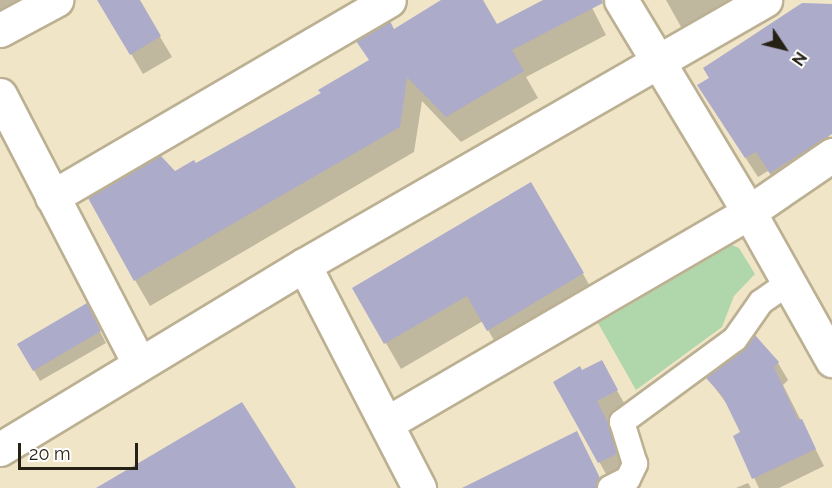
<!DOCTYPE html>
<style>
body{margin:0}
#map{position:relative;width:832px;height:488px;overflow:hidden;background:#f1e5c7;font-family:Raleway,sans-serif}
div>[style]{position:absolute}
.green>*{inset:0;background:#b0d6ab}
.shadow>*{inset:0;background:#0003}
.building>*{inset:0;background:#acabc9}
.roads{filter:drop-shadow(2px 0 #bcb093) drop-shadow(-2px 0 #bcb093) drop-shadow(0 2px #bcb093) drop-shadow(0 -2px #bcb093)}
.lane>*{height:24px;margin:-12px;padding:0 12px;transform-origin:12px;border-radius:12px;background:#fff}
.street>*{height:33px;margin:-16.5px;padding:0 16.5px;transform-origin:16.5px;border-radius:16.5px;background:#fff}
span{translate:-50% -50%;white-space:nowrap;text-align:center;line-height:1.15;-webkit-text-stroke:4.5px #fff;paint-order:stroke}
.north{position:absolute;left:754px;top:18px;width:60px;height:60px;-webkit-text-stroke:4px #fff;paint-order:stroke;rotate:125deg;font-size:16px;font-weight:700;line-height:24px;text-align:center;color:#252115}
.north::after{content:'';display:block;margin:auto;width:21px;height:27px;background:#252115;clip-path:polygon(50% 0,100% 100%,50% 72%,0 100%)}
.scale{position:absolute;left:18px;top:443px;width:120px;height:27px;box-sizing:border-box;border:3px solid #252115;border-top:0;padding-left:8px;font-size:18px;line-height:21px;white-space:nowrap;color:#252115;-webkit-text-stroke:4px #fff;paint-order:stroke}
</style>
<div id="map">
<div class="green">
<div style="clip-path:polygon(732px 245px,739px 248px,755px 274px,734px 296px,722px 327px,636px 390px,598px 323px)"></div>
</div>
<div class="shadow">
<div style="clip-path:polygon(0 0,32px 0,0 20px)"></div>
<div style="clip-path:polygon(121px 0,138px 0,172px 57px,143px 74px,117px 30px)"></div>
<div style="clip-path:polygon(444px 0,482px 0,497px 26px,546px 0,588px 0,606px 35px,526px 77px,538px 98px,461px 142px,422px 101px,414px 152px,150px 306px,135px 280px,175px 173px,195px 165px,322px 94px,370px 61px,393px 31px)"></div>
<div style="clip-path:polygon(666px 0,749px 0,685px 34px)"></div>
<div style="clip-path:polygon(832px 5px,832px 129px,824px 129px,832px 142px,782px 192px,768px 171px,758px 177px,711px 105px)"></div>
<div style="clip-path:polygon(531px 184px,598px 300px,503px 356px,483px 321px,401px 369px,354px 288px)"></div>
<div style="clip-path:polygon(92px 316px,106px 343px,40px 381px,19px 344px)"></div>
<div style="clip-path:polygon(755px 337px,778px 363px,788px 380px,783px 385px,824px 466px,779px 488px,759px 488px,734px 437px,742px 433px,731px 410px,708px 378px,745px 351px)"></div>
<div style="clip-path:polygon(601px 362px,628px 410px,608px 422px,619px 445px,627px 474px,611px 483px,555px 382px)"></div>
<div style="clip-path:polygon(576px 433px,605px 488px,513px 488px)"></div>
<div style="clip-path:polygon(748px 483px,751px 488px,736px 488px)"></div>
</div>
<div class="building">
<div style="clip-path:polygon(97px 0,140px 0,161px 36px,130px 55px)"></div>
<div style="clip-path:polygon(441px 0,483px 0,497px 24px,543px 0,602px 0,603px 3px,512px 50px,524px 71px,446px 117px,407px 77px,400px 127px,134px 281px,88px 198px,160px 155px,175px 171px,194px 160px,196px 163px,321px 93px,318px 90px,369px 60px,356px 41px,390px 21px,394px 29px)"></div>
<div style="clip-path:polygon(802px 3px,832px 4px,832px 134px,770px 173px,756px 152px,745px 158px,697px 85px,709px 78px,703px 68px)"></div>
<div style="clip-path:polygon(531px 182px,584px 273px,487px 331px,467px 296px,384px 344px,352px 288px)"></div>
<div style="clip-path:polygon(87px 303px,101px 331px,33px 371px,17px 344px)"></div>
<div style="clip-path:polygon(755px 335px,779px 362px,774px 367px,798px 420px,802px 419px,816px 449px,752px 479px,733px 436px,740px 432px,723px 397px,706px 378px,744px 350px)"></div>
<div style="clip-path:polygon(602px 360px,618px 390px,597px 401px,608px 423px,617px 454px,598px 463px,553px 382px,580px 366px,582px 370px)"></div>
<div style="clip-path:polygon(242px 402px,296px 488px,96px 488px)"></div>
<div style="clip-path:polygon(577px 431px,600px 478px,596px 488px,462px 488px)"></div>
</div>
<div class="roads">
<div class="lane">
<div style="left:610px;top:488px;width:20px;rotate:-27deg"></div>
<div style="left:628px;top:479px;width:17px;rotate:-65deg"></div>
<div style="left:635px;top:464px;width:44px;rotate:-107.2deg"></div>
<div style="left:622px;top:422px;width:140px;rotate:-36.3deg"></div>
<div style="left:735px;top:339px;width:45px;rotate:-54.9deg"></div>
<div style="left:761px;top:302px;width:33px;rotate:-35deg"></div>
</div>
<div class="street">
<div style="left:621px;top:0;width:248px;rotate:58.9deg"></div>
<div style="left:749px;top:212px;width:170px;rotate:60.7deg"></div>
<div style="left:0;top:30px;width:64px;rotate:-28.2deg"></div>
<div style="left:0;top:95px;width:302px;rotate:62.6deg"></div>
<div style="left:52px;top:197px;width:390px;rotate:-30.3deg"></div>
<div style="left:304px;top:265px;width:251px;rotate:62.7deg"></div>
<div style="left:387px;top:423px;width:419px;rotate:-30.2deg"></div>
<div style="left:749px;top:212px;width:101px;rotate:-34.5deg"></div>
<div style="left:0;top:449px;width:355px;rotate:-31.2deg"></div>
<div style="left:304px;top:265px;width:532px;rotate:-29.89deg"></div>
</div>
</div>
<div class="north">N</div>
<div class="scale">20 m</div>
</div>
